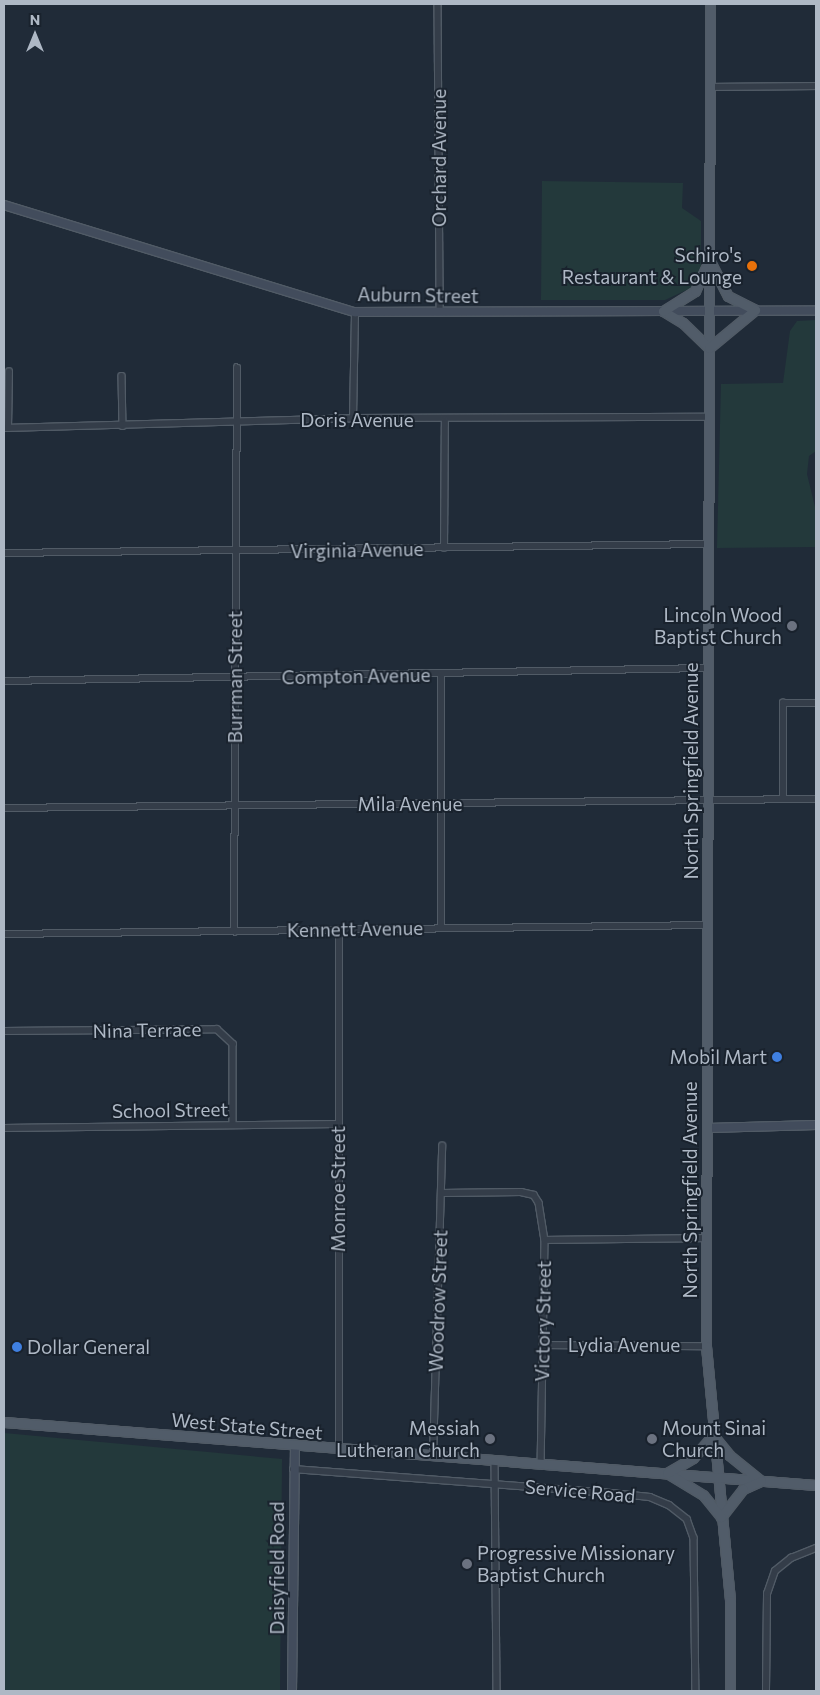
<!DOCTYPE html>
<style>
body{margin:0}
#map{position:relative;width:820px;height:1695px;overflow:hidden;background:#202b38;font-family:Commissioner,sans-serif}
div>[style]{position:absolute}
.green>*{inset:0;background:#23393b}
.roads{filter:drop-shadow(1px 0 #515b66) drop-shadow(-1px 0 #515b66) drop-shadow(0 1px #515b66) drop-shadow(0 -1px #515b66)}
.street>*{height:5.5px;margin:-2.75px;padding:0 2.75px;transform-origin:2.75px;border-radius:2.75px;background:#343d49}
.secondary>*{height:8px;margin:-4px;padding:0 4px;transform-origin:4px;border-radius:4px;background:#424c5c}
.primary>*{height:9px;margin:-4.5px;padding:0 4.5px;transform-origin:4.5px;border-radius:4.5px;background:#515c69}
.dots>*{width:14px;height:14px;translate:-50% -50%;box-sizing:border-box;border:2px solid #19222d;border-radius:50%}
span{translate:-50% -50%;white-space:nowrap;text-align:center;line-height:1.15;-webkit-text-stroke:4px #19222d;paint-order:stroke}
.street-label{font-size:19px;color:#aeb8c5}
.poi-label{font-size:19px;color:#aeb8c5}
.right{translate:-100% -50%;text-align:right}
.left{translate:0 -50%;text-align:left}
.frame{position:absolute;inset:0;border:5px solid #aeb8c5;pointer-events:none}
.north{position:absolute;left:10px;top:10px;width:50px;height:50px;-webkit-text-stroke:4px #19222d;paint-order:stroke;rotate:0deg;font-size:14px;font-weight:700;line-height:20px;text-align:center;color:#aeb8c5}
.north::after{content:'';display:block;margin:auto;width:18px;height:22px;background:#aeb8c5;clip-path:polygon(50% 0,100% 100%,50% 72%,0 100%)}
</style>
<div id="map">
<div class="green">
<div style="clip-path:polygon(542px 181px,683px 183px,682px 208px,701px 221px,701px 267px,693px 287px,665px 300px,541px 300px)"></div>
<div style="clip-path:polygon(816px 320px,816px 451px,809px 456px,807px 474px,816px 511px,816px 547px,717px 548px,721px 384px,783px 383px,790px 331px,797px 321px)"></div>
<div style="clip-path:polygon(4px 1433px,282px 1459px,280px 1691px,4px 1691px)"></div>
</div>
<div class="roads">
<div class="street">
<div style="left:438px;top:4px;width:308px;rotate:89.6deg"></div>
<div style="left:710px;top:87px;width:106px;rotate:-0.5deg"></div>
<div style="left:122px;top:376px;width:50px;rotate:88.9deg"></div>
<div style="left:353px;top:418px;width:106px;rotate:-88.9deg"></div>
<div style="left:4px;top:428px;width:349px;rotate:-1.6deg"></div>
<div style="left:353px;top:418px;width:357px;rotate:-0.2deg"></div>
<div style="left:8px;top:428px;width:56px;rotate:-89deg"></div>
<div style="left:444px;top:548px;width:128px;rotate:-89.6deg"></div>
<div style="left:4px;top:553px;width:705px;rotate:-0.73deg"></div>
<div style="left:4px;top:681px;width:703px;rotate:-1.06deg"></div>
<div style="left:783px;top:799px;width:96px;rotate:-90deg"></div>
<div style="left:783px;top:703px;width:33px"></div>
<div style="left:4px;top:808px;width:812px;rotate:-0.64deg"></div>
<div style="left:441px;top:927px;width:252px;rotate:-90deg"></div>
<div style="left:339px;top:929px;width:520px;rotate:90deg"></div>
<div style="left:234px;top:932px;width:564px;rotate:-89.7deg"></div>
<div style="left:4px;top:934px;width:703px;rotate:-0.73deg"></div>
<div style="left:4px;top:1031px;width:213px;rotate:-0.5deg"></div>
<div style="left:217px;top:1029px;width:22px;rotate:43deg"></div>
<div style="left:233px;top:1044px;width:81px;rotate:90deg"></div>
<div style="left:4px;top:1128px;width:333px;rotate:-0.7deg"></div>
<div style="left:442px;top:1193px;width:79px;rotate:-0.7deg"></div>
<div style="left:521px;top:1192px;width:13px;rotate:13deg"></div>
<div style="left:534px;top:1195px;width:9px;rotate:58deg"></div>
<div style="left:539px;top:1203px;width:37px;rotate:81deg"></div>
<div style="left:545px;top:1240px;width:222px;rotate:91deg"></div>
<div style="left:545px;top:1240px;width:162px;rotate:-0.7deg"></div>
<div style="left:543px;top:1345px;width:163px;rotate:0.4deg"></div>
<div style="left:433px;top:1456px;width:310px;rotate:-88.3deg"></div>
<div style="left:495px;top:1460px;width:231px;rotate:89.5deg"></div>
<div style="left:293px;top:1469px;width:309px;rotate:4.3deg"></div>
<div style="left:601px;top:1492px;width:49px;rotate:5.8deg"></div>
<div style="left:650px;top:1497px;width:21px;rotate:23deg"></div>
<div style="left:669px;top:1505px;width:23px;rotate:38deg"></div>
<div style="left:687px;top:1519px;width:20px;rotate:70deg"></div>
<div style="left:694px;top:1538px;width:153px;rotate:89.3deg"></div>
<div style="left:766px;top:1691px;width:97px;rotate:-89.4deg"></div>
<div style="left:767px;top:1594px;width:24px;rotate:-71deg"></div>
<div style="left:775px;top:1571px;width:21px;rotate:-39deg"></div>
<div style="left:791px;top:1558px;width:27px;rotate:-22deg"></div>
</div>
<div class="secondary">
<div style="left:4px;top:205px;width:367px;rotate:17deg"></div>
<div style="left:355px;top:312px;width:461px;rotate:-0.2deg"></div>
<div style="left:708px;top:1128px;width:108px;rotate:-1.6deg"></div>
<div style="left:292px;top:1691px;width:245px;rotate:-89.3deg"></div>
</div>
<div class="primary">
<div style="left:710px;top:4px;width:1342px;rotate:90.17deg"></div>
<div style="left:706px;top:1346px;width:256px;rotate:84.6deg"></div>
<div style="left:730px;top:1601px;width:90px;rotate:90deg"></div>
<div style="left:711px;top:263px;width:37px;rotate:63deg"></div>
<div style="left:728px;top:296px;width:30px;rotate:27deg"></div>
<div style="left:663px;top:311px;width:23px;rotate:31deg"></div>
<div style="left:683px;top:323px;width:36px;rotate:44deg"></div>
<div style="left:709px;top:348px;width:60px;rotate:-39.6deg"></div>
<div style="left:663px;top:311px;width:38px;rotate:-32deg"></div>
<div style="left:695px;top:291px;width:29px;rotate:-65deg"></div>
<div style="left:4px;top:1422px;width:814px;rotate:4.44deg"></div>
<div style="left:713px;top:1435px;width:26px;rotate:51deg"></div>
<div style="left:729px;top:1455px;width:41px;rotate:39.1deg"></div>
<div style="left:761px;top:1481px;width:20px;rotate:156deg"></div>
<div style="left:743px;top:1489px;width:36px;rotate:128deg"></div>
<div style="left:721px;top:1517px;width:28px;rotate:-129deg"></div>
<div style="left:703px;top:1495px;width:42px;rotate:-148.6deg"></div>
<div style="left:667px;top:1473px;width:30px;rotate:-30deg"></div>
<div style="left:693px;top:1458px;width:30px;rotate:-49deg"></div>
</div>
</div>
<div class="dots">
<div style="left:752px;top:266px;background:#e8710a"></div>
<div style="left:792px;top:626px;background:#6b7280"></div>
<div style="left:777px;top:1057px;background:#3f7fe0"></div>
<div style="left:17px;top:1347px;background:#3f7fe0"></div>
<div style="left:490px;top:1439px;background:#6b7280"></div>
<div style="left:652px;top:1439px;background:#6b7280"></div>
<div style="left:467px;top:1564px;background:#6b7280"></div>
</div>
<div class="street-label">
<span style="left:439px;top:158px;rotate:-90deg">Orchard Avenue</span>
<span style="left:418px;top:295px;rotate:1deg">Auburn Street</span>
<span style="left:357px;top:420px">Doris Avenue</span>
<span style="left:357px;top:550px;rotate:-1deg">Virginia Avenue</span>
<span style="left:356px;top:676px;rotate:-1deg">Compton Avenue</span>
<span style="left:235px;top:677px;rotate:-90deg">Burrman Street</span>
<span style="left:691px;top:771px;rotate:-90deg">North Springfield Avenue</span>
<span style="left:410px;top:804px">Mila Avenue</span>
<span style="left:355px;top:929px;rotate:-1deg">Kennett Avenue</span>
<span style="left:147px;top:1030px;rotate:-1deg">Nina Terrace</span>
<span style="left:170px;top:1110px;rotate:-1deg">School Street</span>
<span style="left:338px;top:1189px;rotate:-90deg">Monroe Street</span>
<span style="left:690px;top:1190px;rotate:-90deg">North Springfield Avenue</span>
<span style="left:438px;top:1301px;rotate:-88deg">Woodrow Street</span>
<span style="left:543px;top:1321px;rotate:-89deg">Victory Street</span>
<span style="left:624px;top:1345px">Lydia Avenue</span>
<span style="left:247px;top:1426px;rotate:5deg">West State Street</span>
<span style="left:580px;top:1491px;rotate:5deg">Service Road</span>
<span style="left:277px;top:1568px;rotate:-90deg">Daisyfield Road</span>
</div>
<div class="poi-label">
<span class="right" style="left:742px;top:266px">Schiro's<br>Restaurant &amp; Lounge</span>
<span class="right" style="left:782px;top:626px">Lincoln Wood<br>Baptist Church</span>
<span class="right" style="left:767px;top:1057px">Mobil Mart</span>
<span class="left" style="left:27px;top:1347px">Dollar General</span>
<span class="right" style="left:480px;top:1439px">Messiah<br>Lutheran Church</span>
<span class="left" style="left:662px;top:1439px">Mount Sinai<br>Church</span>
<span class="left" style="left:477px;top:1564px">Progressive Missionary<br>Baptist Church</span>
</div>
<div class="frame"></div>
<div class="north">N</div>
</div>
